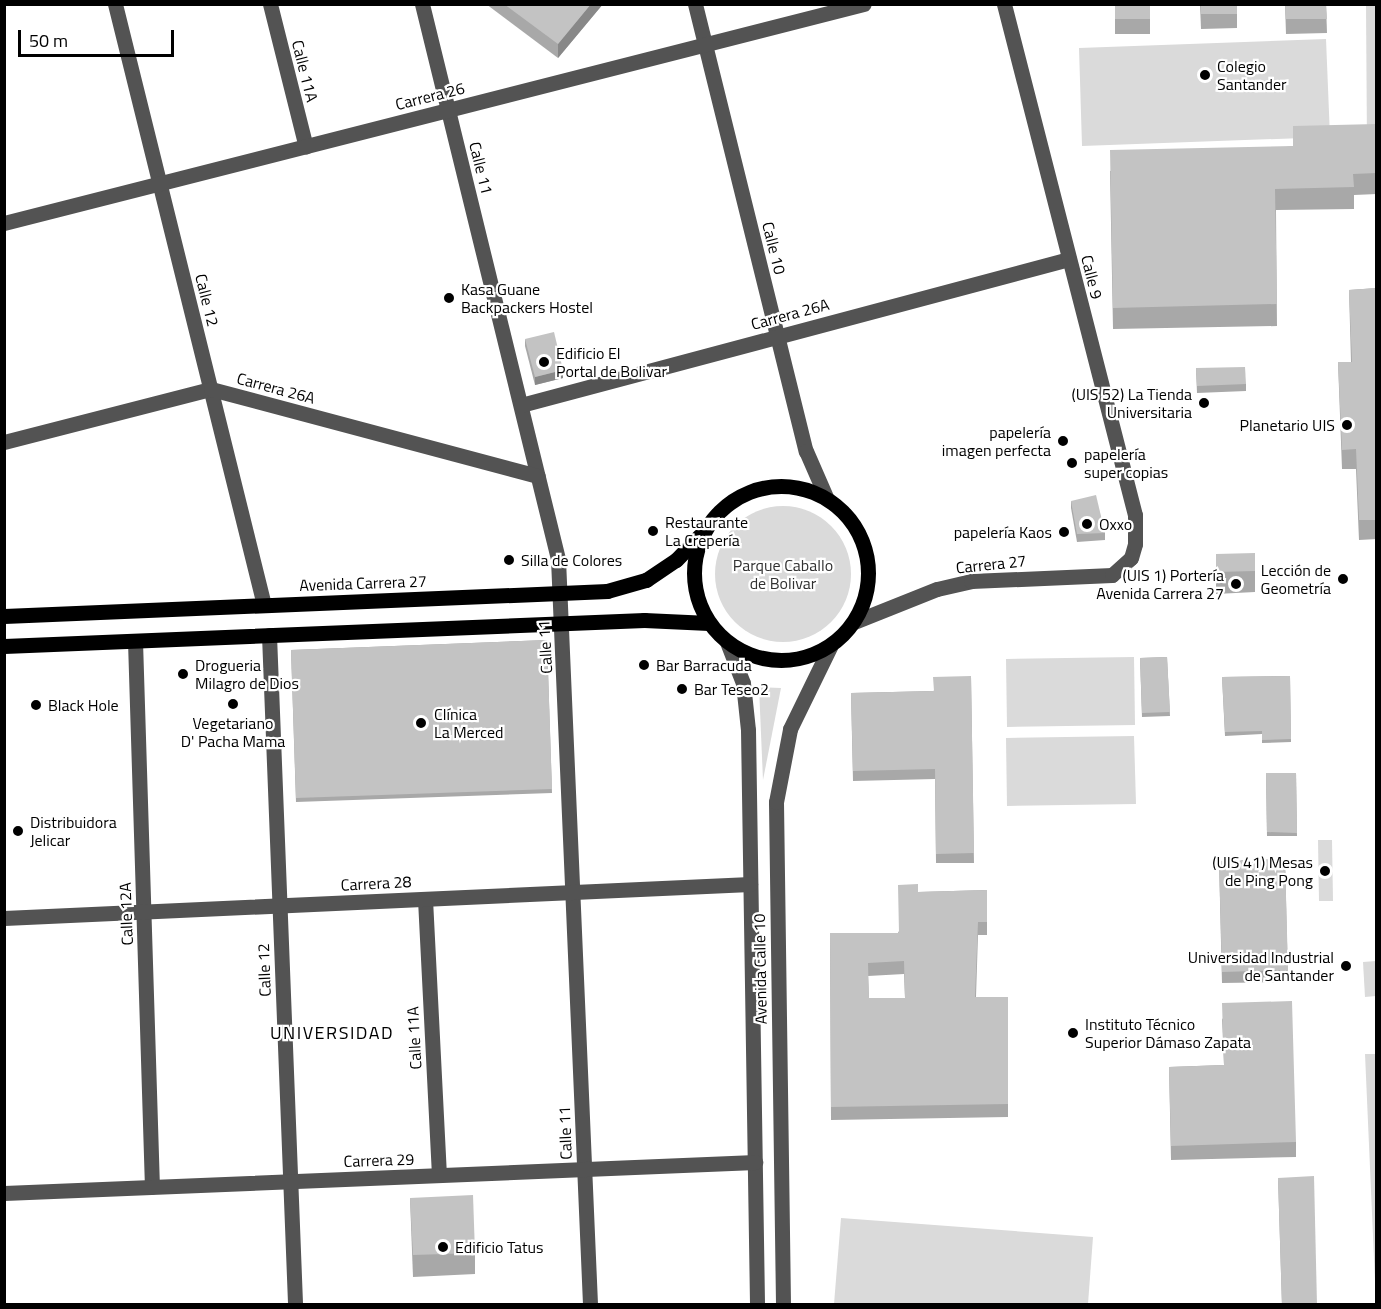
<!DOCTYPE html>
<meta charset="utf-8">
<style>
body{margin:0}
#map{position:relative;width:1381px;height:1309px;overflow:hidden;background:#fff;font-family:"Titillium Web",sans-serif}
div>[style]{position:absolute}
.green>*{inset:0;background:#dadada}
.round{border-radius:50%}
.minor>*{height:15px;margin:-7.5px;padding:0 7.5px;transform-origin:7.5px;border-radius:7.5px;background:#535353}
.major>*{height:15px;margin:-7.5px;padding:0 7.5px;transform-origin:7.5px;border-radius:7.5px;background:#000}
.major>.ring{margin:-7.5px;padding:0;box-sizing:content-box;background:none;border:15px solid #000;border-radius:50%}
.wall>*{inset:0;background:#a8a8a8}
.shaded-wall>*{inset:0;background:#888}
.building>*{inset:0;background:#c3c3c3}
.dots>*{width:16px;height:16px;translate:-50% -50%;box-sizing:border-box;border:3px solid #fff;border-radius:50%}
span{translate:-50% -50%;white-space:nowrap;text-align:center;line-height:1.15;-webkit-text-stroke:4.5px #fff;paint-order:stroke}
.poi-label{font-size:16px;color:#000}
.left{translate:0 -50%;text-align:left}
.right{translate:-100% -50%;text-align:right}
.street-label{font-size:16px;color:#000}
.park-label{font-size:16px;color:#313131}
.neighbourhood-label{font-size:18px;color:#000;letter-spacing:1.5px}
.frame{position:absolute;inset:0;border:6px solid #000;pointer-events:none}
.scale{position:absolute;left:18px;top:30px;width:156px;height:27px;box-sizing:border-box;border:3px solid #000;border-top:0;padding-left:8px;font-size:18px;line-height:21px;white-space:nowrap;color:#000;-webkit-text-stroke:4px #fff;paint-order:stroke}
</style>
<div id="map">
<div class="green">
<div style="clip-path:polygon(1366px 5px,1376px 5px,1376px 145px,1367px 146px)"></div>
<div style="clip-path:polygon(1326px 39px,1330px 137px,1082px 146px,1079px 48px)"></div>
<div class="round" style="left:715px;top:506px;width:136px;height:136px"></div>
<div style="clip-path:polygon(1134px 657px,1135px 725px,1007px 727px,1006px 659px)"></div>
<div style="clip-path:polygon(759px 687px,781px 688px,763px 780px)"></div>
<div style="clip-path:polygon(1134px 736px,1136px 804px,1007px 806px,1006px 738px)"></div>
<div style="clip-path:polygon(1318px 840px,1332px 840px,1333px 901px,1319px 901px)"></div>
<div style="clip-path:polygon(1376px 961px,1376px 996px,1365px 997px,1363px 962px)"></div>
<div style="clip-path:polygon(1365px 1054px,1376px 1054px,1376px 1304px)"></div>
<div style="clip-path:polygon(841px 1218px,1093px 1237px,1088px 1304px,834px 1304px)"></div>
</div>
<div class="minor">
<div style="left:115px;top:4px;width:619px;rotate:76.08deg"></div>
<div style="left:270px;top:4px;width:147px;rotate:75.9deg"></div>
<div style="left:422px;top:4px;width:571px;rotate:76.23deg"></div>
<div style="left:558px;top:559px;width:746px;rotate:87.54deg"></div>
<div style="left:695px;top:4px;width:461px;rotate:76.1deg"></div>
<div style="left:806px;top:451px;width:50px;rotate:66.5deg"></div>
<div style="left:4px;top:223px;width:887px;rotate:-14.29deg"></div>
<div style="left:521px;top:405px;width:567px;rotate:-14.92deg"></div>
<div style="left:4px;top:442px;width:214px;rotate:-14.4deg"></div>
<div style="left:211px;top:389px;width:338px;rotate:14.9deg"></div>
<div style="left:854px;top:622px;width:89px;rotate:-21.7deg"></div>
<div style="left:937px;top:589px;width:35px;rotate:-13deg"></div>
<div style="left:971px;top:581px;width:141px;rotate:-2.4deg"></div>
<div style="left:1112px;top:575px;width:25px;rotate:-42deg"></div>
<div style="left:1131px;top:558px;width:15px;rotate:-74deg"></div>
<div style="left:1135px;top:544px;width:29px;rotate:-90deg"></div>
<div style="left:1135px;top:515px;width:528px;rotate:-104.38deg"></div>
<div style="left:269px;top:635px;width:670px;rotate:87.77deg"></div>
<div style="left:135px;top:641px;width:546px;rotate:88.22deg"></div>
<div style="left:727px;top:642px;width:44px;rotate:68.7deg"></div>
<div style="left:743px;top:683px;width:47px;rotate:83.9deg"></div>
<div style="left:748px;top:730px;width:574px;rotate:89.1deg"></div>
<div style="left:425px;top:899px;width:276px;rotate:87.1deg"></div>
<div style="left:4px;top:918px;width:747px;rotate:-2.61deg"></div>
<div style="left:4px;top:1193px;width:752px;rotate:-2.36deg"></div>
<div style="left:783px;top:1304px;width:502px;rotate:-90.8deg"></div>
<div style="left:776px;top:802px;width:74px;rotate:-79.1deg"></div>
<div style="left:790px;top:729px;width:93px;rotate:-64deg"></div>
</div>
<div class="major">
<div class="ring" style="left:694px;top:486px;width:159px;height:159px"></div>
<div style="left:4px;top:616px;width:604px;rotate:-2.37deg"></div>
<div style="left:607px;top:591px;width:41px;rotate:-15.8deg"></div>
<div style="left:646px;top:580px;width:36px;rotate:-34deg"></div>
<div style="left:676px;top:560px;width:39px;rotate:-46deg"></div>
<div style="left:4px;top:646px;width:641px;rotate:-2.33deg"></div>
<div style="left:644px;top:620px;width:65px;rotate:2.6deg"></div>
</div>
<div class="wall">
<div style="clip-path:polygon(486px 4px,603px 4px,558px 58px)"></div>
<div style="clip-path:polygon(1115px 4px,1150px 4px,1150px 34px,1115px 34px)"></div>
<div style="clip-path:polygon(1200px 4px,1237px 4px,1237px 28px,1201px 29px)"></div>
<div style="clip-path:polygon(1285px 4px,1326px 4px,1327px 33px,1286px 34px)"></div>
<div style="clip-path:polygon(1377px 124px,1377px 194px,1354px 195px,1354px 209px,1276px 210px,1277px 326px,1113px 329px,1110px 171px,1293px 146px)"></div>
<div style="clip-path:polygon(1377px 288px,1377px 539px,1359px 540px,1356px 469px,1342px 469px,1338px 362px,1351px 362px,1349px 290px)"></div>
<div style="clip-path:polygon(525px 339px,563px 378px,535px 385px,525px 346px)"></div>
<div style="clip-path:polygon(1196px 368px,1246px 384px,1246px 391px,1197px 393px)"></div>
<div style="clip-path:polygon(1071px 501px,1105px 533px,1105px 540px,1077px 542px,1071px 508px)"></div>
<div style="clip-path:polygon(1216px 554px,1255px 571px,1255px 592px,1216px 594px)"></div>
<div style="clip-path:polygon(547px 640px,552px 793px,296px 802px,291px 650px)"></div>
<div style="clip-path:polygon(1167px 657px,1170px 716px,1142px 717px,1140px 658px)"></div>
<div style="clip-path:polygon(971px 676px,974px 863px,936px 863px,935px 779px,853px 781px,851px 693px,933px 691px)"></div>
<div style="clip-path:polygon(1290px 676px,1291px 742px,1262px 743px,1262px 734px,1225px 736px,1222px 677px)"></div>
<div style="clip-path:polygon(1266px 773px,1296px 773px,1297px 836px,1267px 836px)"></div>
<div style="clip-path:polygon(1285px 859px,1288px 982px,1222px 983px,1219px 861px)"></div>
<div style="clip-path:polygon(evenodd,987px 890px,987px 935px,978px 935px,976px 997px,1008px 997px,1008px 1117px,831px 1120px,830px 933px,898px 933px,918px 892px,987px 890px,904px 974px,905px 998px,869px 998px,868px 976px,904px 974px)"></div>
<div style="clip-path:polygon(1222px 1018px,1296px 1142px,1296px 1157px,1171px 1160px,1169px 1067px,1224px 1065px)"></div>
<div style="clip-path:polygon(1278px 1178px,1317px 1305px,1282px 1305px)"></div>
<div style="clip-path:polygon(410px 1198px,475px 1253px,475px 1274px,413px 1277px)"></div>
</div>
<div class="shaded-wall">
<div style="clip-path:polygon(591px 4px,603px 4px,558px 58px,558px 44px)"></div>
<div style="clip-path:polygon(563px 370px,563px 378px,535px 385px,535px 377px)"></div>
</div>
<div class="building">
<div style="clip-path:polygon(504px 4px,591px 4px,558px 44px)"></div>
<div style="clip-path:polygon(1115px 4px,1150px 4px,1150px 19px,1115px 19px)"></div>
<div style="clip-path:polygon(1201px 4px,1237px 4px,1237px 14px,1201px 14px)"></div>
<div style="clip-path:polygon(1285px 4px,1326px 4px,1327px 19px,1286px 19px)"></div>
<div style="clip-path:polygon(1377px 124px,1377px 173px,1353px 174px,1354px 187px,1275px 189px,1277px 304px,1113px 308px,1110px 150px,1293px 146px,1293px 126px)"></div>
<div style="clip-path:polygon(1377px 288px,1377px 520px,1359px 520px,1356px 449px,1342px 450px,1338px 362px,1352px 362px,1349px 290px)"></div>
<div style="clip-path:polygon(554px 332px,563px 370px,535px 377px,525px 339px)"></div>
<div style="clip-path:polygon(1245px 367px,1246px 384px,1197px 386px,1196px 368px)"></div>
<div style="clip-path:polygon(1096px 495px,1105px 533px,1077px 534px,1071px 501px)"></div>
<div style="clip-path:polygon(1255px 553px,1255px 571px,1216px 572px,1216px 554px)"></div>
<div style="clip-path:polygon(547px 640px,552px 789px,296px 798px,291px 650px)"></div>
<div style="clip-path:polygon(1167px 657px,1170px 712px,1142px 713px,1140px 658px)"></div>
<div style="clip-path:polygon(971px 676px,974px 853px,936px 854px,935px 769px,853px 771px,851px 693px,934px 691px,933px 677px)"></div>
<div style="clip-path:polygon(1290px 676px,1291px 739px,1262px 740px,1262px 731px,1225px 732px,1222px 677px)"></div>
<div style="clip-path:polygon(1266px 773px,1296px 773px,1297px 833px,1267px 832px)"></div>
<div style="clip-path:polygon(1285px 859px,1288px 970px,1222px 972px,1219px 861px)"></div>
<div style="clip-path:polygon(evenodd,918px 884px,918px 892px,987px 890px,987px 922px,978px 922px,975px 997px,1008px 997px,1008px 1104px,831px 1107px,830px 933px,899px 933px,898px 885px,918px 884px,904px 961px,905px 998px,869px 998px,868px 963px,904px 961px)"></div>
<div style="clip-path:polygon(1292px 1001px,1296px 1142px,1171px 1146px,1169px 1067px,1224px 1065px,1222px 1003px)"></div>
<div style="clip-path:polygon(1314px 1176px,1317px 1305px,1282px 1305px,1278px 1178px)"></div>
<div style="clip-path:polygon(473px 1195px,475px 1253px,413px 1255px,410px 1198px)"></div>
</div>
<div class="dots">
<div style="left:1205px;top:75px;background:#000"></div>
<div style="left:449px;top:298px;background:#000"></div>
<div style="left:544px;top:362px;background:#000"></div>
<div style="left:1204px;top:403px;background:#000"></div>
<div style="left:1347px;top:425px;background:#000"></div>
<div style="left:1063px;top:441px;background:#000"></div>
<div style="left:1072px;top:463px;background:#000"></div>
<div style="left:1087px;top:524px;background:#000"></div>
<div style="left:653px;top:531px;background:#000"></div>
<div style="left:1064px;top:532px;background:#000"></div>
<div style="left:509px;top:560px;background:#000"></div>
<div style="left:1343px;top:579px;background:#000"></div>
<div style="left:1236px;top:584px;background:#000"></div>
<div style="left:644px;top:665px;background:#000"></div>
<div style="left:183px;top:674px;background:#000"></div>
<div style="left:682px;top:689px;background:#000"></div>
<div style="left:233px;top:704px;background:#000"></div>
<div style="left:36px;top:705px;background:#000"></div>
<div style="left:421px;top:723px;background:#000"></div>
<div style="left:18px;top:831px;background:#000"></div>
<div style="left:1325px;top:871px;background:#000"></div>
<div style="left:1346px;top:966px;background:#000"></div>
<div style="left:1073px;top:1033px;background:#000"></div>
<div style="left:443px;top:1247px;background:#000"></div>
</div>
<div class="poi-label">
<span class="left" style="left:1217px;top:75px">Colegio<br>Santander</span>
<span class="left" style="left:461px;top:298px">Kasa Guane<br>Backpackers Hostel</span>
<span class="left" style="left:556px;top:362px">Edificio El<br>Portal de Bolivar</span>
<span class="right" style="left:1192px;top:403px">(UIS 52) La Tienda<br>Universitaria</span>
<span class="right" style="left:1335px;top:425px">Planetario UIS</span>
<span class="right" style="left:1051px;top:441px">papelería<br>imagen perfecta</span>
<span class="left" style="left:1084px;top:463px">papelería<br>super copias</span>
<span class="left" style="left:665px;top:531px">Restaurante<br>La Crepería</span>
<span class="left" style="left:1099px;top:524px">Oxxo</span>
<span class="right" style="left:1052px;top:532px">papelería Kaos</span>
<span class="left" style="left:521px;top:560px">Silla de Colores</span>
<span class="right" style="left:1331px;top:579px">Lección de<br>Geometría</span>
<span class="right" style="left:1224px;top:584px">(UIS 1) Portería<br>Avenida Carrera 27</span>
<span class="left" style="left:195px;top:674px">Drogueria<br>Milagro de Dios</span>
<span class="left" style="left:656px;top:665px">Bar Barracuda</span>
<span class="left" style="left:694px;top:689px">Bar Teseo2</span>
<span class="left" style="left:48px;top:705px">Black Hole</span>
<span class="left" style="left:434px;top:723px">Clínica<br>La Merced</span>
<span style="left:233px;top:732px">Vegetariano<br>D' Pacha Mama</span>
<span class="left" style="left:30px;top:831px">Distribuidora<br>Jelicar</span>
<span class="right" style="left:1313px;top:871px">(UIS 41) Mesas<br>de Ping Pong</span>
<span class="right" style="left:1334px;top:966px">Universidad Industrial<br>de Santander</span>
<span class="left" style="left:1085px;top:1033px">Instituto Técnico<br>Superior Dámaso Zapata</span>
<span class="left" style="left:455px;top:1247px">Edificio Tatus</span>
</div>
<div class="street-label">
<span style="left:305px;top:71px;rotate:76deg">Calle 11A</span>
<span style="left:430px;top:96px;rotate:-14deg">Carrera 26</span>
<span style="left:481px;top:168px;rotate:76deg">Calle 11</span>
<span style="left:774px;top:248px;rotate:76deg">Calle 10</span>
<span style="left:1092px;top:277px;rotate:76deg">Calle 9</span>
<span style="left:207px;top:300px;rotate:76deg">Calle 12</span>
<span style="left:790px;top:314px;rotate:-15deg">Carrera 26A</span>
<span style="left:276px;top:388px;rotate:15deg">Carrera 26A</span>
<span style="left:991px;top:564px;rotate:-6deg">Carrera 27</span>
<span style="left:363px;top:583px;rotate:-2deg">Avenida Carrera 27</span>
<span style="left:545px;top:647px;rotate:-93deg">Calle 11</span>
<span style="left:376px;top:883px;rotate:-3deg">Carrera 28</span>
<span style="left:126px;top:914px;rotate:-92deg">Calle 12A</span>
<span style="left:760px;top:969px;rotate:-91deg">Avenida Calle 10</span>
<span style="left:264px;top:970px;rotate:-92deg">Calle 12</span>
<span style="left:414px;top:1038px;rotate:-93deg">Calle 11A</span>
<span style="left:565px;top:1133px;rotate:-92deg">Calle 11</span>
<span style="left:379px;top:1160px;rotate:-2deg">Carrera 29</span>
</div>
<div class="park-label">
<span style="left:783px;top:574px">Parque Caballo<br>de Bolivar</span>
</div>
<div class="neighbourhood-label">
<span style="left:332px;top:1033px">UNIVERSIDAD</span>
</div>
<div class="frame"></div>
<div class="scale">50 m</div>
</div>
